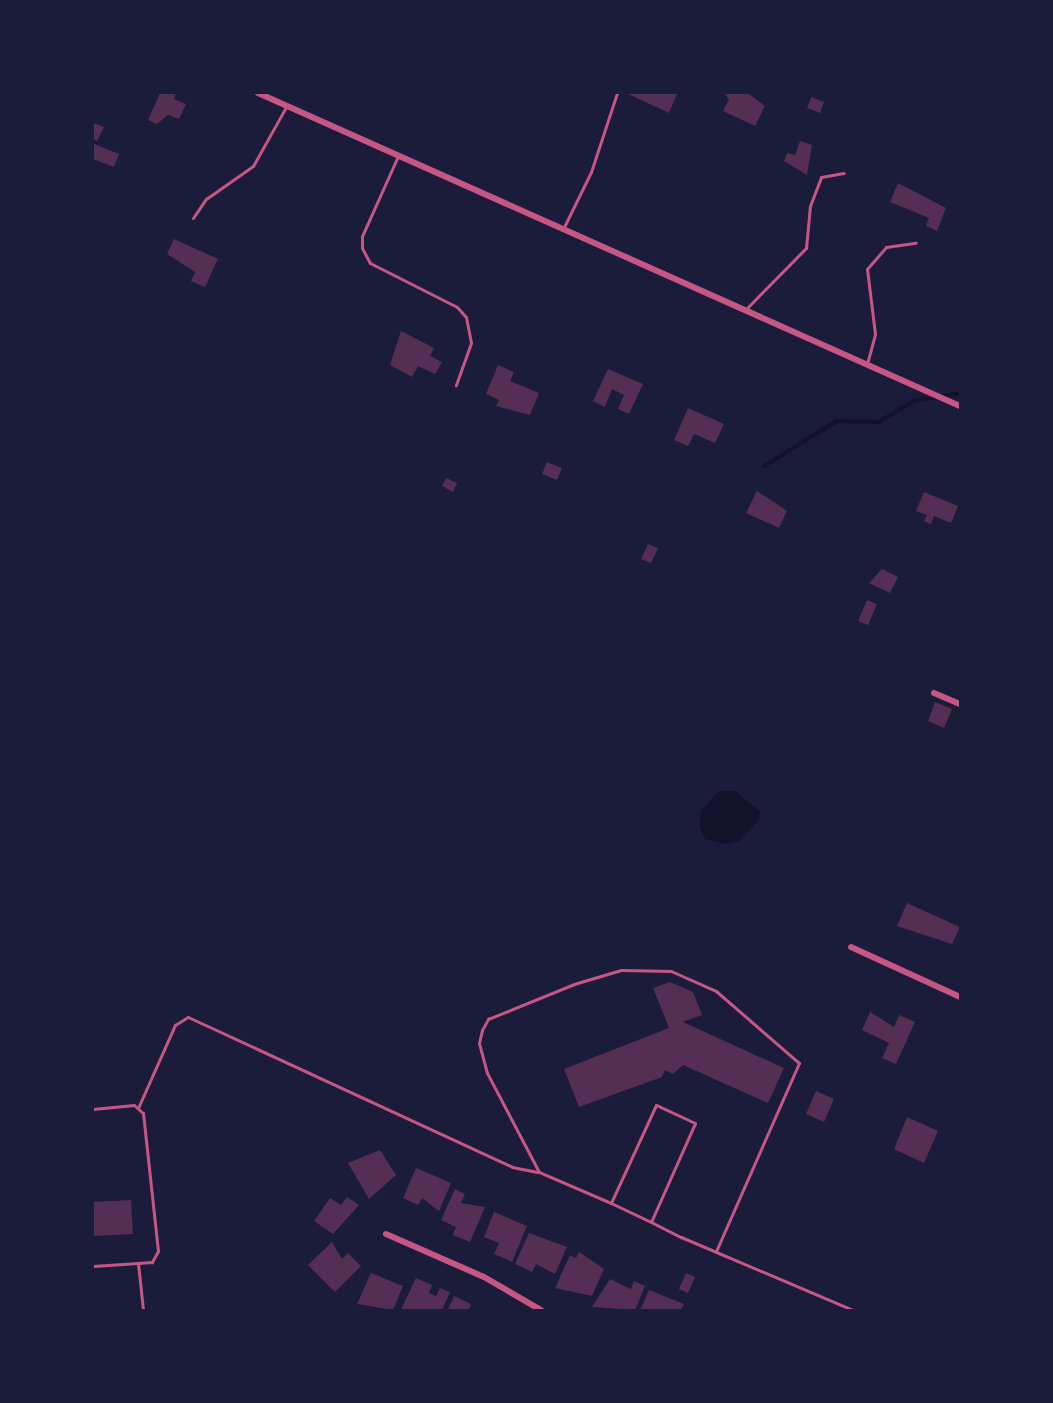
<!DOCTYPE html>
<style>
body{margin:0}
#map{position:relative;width:1053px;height:1403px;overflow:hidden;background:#1b1b3a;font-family:Signika,sans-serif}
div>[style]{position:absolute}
.water>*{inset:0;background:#12122b}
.stream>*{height:4px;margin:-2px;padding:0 2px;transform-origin:2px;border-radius:2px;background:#12122b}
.building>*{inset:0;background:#542f53}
.service>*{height:3px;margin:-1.5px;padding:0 1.5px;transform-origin:1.5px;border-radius:1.5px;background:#c65784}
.minor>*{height:6px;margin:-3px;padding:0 3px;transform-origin:3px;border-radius:3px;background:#c65784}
span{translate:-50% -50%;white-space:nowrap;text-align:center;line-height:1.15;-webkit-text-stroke:6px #1b1b3a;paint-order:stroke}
.frame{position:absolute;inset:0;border:94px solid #1b1b3a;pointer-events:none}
</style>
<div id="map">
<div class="water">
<div style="clip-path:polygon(719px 791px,735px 791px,760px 811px,759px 820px,739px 841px,726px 844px,705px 839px,700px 827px,701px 811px)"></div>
</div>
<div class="stream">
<div style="left:764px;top:466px;width:86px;rotate:-31.7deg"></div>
<div style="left:837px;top:421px;width:42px;rotate:1.4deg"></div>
<div style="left:879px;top:422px;width:41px;rotate:-31deg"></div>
<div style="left:914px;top:401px;width:47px;rotate:-9.9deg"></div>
</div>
<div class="building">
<div style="clip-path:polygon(160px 93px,176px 93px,174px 99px,186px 104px,179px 119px,168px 115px,157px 124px,148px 120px)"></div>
<div style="clip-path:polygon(626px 93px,674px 93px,677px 94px,669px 113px)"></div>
<div style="clip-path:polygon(724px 93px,748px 93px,765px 106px,755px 126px,723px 111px,729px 99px)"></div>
<div style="clip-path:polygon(811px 97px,824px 102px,820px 113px,807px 108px)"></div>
<div style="clip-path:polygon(93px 123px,104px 127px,97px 141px,93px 139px)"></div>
<div style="clip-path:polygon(800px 141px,812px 145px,807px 175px,784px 161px,787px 153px,795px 155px)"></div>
<div style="clip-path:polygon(94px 144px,119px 154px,114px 167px,93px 159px)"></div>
<div style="clip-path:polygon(898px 183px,946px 208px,937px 231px,926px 226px,929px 218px,890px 202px)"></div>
<div style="clip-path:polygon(174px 239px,218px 259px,205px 287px,191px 281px,195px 272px,167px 254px)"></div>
<div style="clip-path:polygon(401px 331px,434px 348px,430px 356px,442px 362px,435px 374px,418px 366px,412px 377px,390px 365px)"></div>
<div style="clip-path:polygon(498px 365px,514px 372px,510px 381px,539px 393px,530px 415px,496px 406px,499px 400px,486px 394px)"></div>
<div style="clip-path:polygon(608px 369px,643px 384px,629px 414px,618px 409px,624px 395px,612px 389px,605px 407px,593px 401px)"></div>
<div style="clip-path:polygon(688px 408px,724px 424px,715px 443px,694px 434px,688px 446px,674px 440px)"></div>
<div style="clip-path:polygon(547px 462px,562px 468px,557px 480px,542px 474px)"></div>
<div style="clip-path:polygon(446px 478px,457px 483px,453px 492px,442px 486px)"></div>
<div style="clip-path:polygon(757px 491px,787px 511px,779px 528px,746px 513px)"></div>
<div style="clip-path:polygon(924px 492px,958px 506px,951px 523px,934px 516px,931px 524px,924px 521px,927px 515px,916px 511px)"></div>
<div style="clip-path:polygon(648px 544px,658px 548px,651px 563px,641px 559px)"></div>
<div style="clip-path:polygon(882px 569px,898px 577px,890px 593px,869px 583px)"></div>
<div style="clip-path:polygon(867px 600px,877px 604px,868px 625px,858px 621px)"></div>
<div style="clip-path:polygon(935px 702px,952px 709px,944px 728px,928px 721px)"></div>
<div style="clip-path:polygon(907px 903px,960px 927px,952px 944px,897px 926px)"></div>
<div style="clip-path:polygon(670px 982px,693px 992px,702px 1015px,683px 1022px,784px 1068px,768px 1103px,683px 1065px,673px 1074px,665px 1070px,662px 1077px,579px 1107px,564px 1069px,669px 1028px,653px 988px)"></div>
<div style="clip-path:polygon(870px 1012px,894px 1027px,899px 1015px,915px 1022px,896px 1064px,882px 1058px,889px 1043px,862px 1030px)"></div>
<div style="clip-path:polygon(816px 1091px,834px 1099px,824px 1122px,806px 1114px)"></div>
<div style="clip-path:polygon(907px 1117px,938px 1131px,924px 1163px,894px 1149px)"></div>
<div style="clip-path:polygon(380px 1150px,396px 1175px,369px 1199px,348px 1163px)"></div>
<div style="clip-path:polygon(416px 1168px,451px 1183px,439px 1211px,422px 1198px,418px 1205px,403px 1198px)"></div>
<div style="clip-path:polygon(455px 1189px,465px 1194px,461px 1203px,485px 1207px,470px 1242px,453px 1235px,456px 1227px,441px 1220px)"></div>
<div style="clip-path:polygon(347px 1197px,359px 1205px,333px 1234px,314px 1221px,330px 1198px,341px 1205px)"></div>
<div style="clip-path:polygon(131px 1200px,133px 1234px,93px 1236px,93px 1202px)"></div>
<div style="clip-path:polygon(494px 1212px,527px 1226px,512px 1262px,494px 1254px,499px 1243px,484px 1237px)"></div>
<div style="clip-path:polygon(529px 1233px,567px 1247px,555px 1274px,536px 1264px,532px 1272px,515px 1264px)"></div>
<div style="clip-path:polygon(332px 1242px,342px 1259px,348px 1253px,361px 1266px,335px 1292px,308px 1265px)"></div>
<div style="clip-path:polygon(579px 1252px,604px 1269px,592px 1296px,555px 1288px,570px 1255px,576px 1258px)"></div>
<div style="clip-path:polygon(371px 1273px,403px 1286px,393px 1310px,357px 1304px)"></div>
<div style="clip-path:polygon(686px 1273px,695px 1277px,688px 1293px,679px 1289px)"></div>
<div style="clip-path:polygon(416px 1278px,432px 1285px,429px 1293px,436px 1296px,440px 1288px,450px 1292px,442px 1310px,401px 1310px)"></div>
<div style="clip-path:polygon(610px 1279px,631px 1289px,634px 1281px,645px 1286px,635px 1310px,592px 1307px)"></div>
<div style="clip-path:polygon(649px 1290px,684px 1304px,681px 1310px,640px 1310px)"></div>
<div style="clip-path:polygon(454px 1296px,471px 1304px,469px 1310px,448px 1310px)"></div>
</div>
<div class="service">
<div style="left:398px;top:156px;width:88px;rotate:114.2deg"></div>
<div style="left:362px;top:236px;width:12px;rotate:90deg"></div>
<div style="left:362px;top:248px;width:17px;rotate:62deg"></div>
<div style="left:370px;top:263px;width:97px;rotate:26.8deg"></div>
<div style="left:457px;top:307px;width:13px;rotate:48deg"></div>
<div style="left:466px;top:317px;width:26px;rotate:79deg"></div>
<div style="left:471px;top:343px;width:45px;rotate:109.7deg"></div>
<div style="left:193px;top:218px;width:23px;rotate:-56deg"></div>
<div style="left:206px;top:199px;width:57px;rotate:-35.1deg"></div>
<div style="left:253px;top:166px;width:68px;rotate:-60.8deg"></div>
<div style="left:564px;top:227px;width:61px;rotate:-63.9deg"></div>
<div style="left:591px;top:172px;width:83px;rotate:-71.8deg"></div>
<div style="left:746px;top:309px;width:86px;rotate:-45.5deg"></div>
<div style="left:806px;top:248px;width:42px;rotate:-84.6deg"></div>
<div style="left:810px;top:206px;width:31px;rotate:-69deg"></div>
<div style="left:821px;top:177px;width:23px;rotate:-10deg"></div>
<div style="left:867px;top:364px;width:31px;rotate:-75deg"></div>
<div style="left:875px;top:334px;width:65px;rotate:-97deg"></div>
<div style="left:867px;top:269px;width:29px;rotate:-49deg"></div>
<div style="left:886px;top:247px;width:30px;rotate:-8deg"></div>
<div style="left:138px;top:1108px;width:91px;rotate:-66deg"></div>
<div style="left:175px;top:1025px;width:15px;rotate:-32deg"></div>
<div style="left:188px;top:1017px;width:357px;rotate:24.8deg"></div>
<div style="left:512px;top:1167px;width:26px;rotate:11deg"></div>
<div style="left:93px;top:1109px;width:41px;rotate:-5.6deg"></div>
<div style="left:134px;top:1105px;width:12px;rotate:42deg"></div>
<div style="left:143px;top:1113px;width:139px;rotate:83.8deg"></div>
<div style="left:158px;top:1251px;width:13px;rotate:119deg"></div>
<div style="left:152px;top:1262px;width:14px;rotate:176deg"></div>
<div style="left:138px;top:1263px;width:47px;rotate:83.9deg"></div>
<div style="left:611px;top:1203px;width:78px;rotate:-156.7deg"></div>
<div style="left:539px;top:1172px;width:112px;rotate:-117.7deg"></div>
<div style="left:487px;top:1073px;width:31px;rotate:-105deg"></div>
<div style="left:479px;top:1043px;width:13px;rotate:-77deg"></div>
<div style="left:482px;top:1030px;width:13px;rotate:-61deg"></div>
<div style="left:488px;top:1019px;width:93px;rotate:-22.1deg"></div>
<div style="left:574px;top:984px;width:49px;rotate:-16.6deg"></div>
<div style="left:621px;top:970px;width:50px;rotate:1.1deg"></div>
<div style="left:671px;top:971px;width:49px;rotate:24deg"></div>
<div style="left:716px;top:991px;width:110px;rotate:40.9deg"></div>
<div style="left:799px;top:1063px;width:206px;rotate:113.8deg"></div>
<div style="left:651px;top:1222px;width:108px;rotate:-66deg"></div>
<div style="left:695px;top:1123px;width:43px;rotate:-155.2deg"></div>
<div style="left:656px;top:1105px;width:108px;rotate:114.7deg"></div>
<div style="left:611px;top:1203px;width:44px;rotate:25.4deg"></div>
<div style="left:651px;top:1222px;width:34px;rotate:27deg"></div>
<div style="left:681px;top:1237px;width:187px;rotate:23deg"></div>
<div style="left:93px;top:1266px;width:45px;rotate:-3.8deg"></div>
</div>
<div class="minor">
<div style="left:258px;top:93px;width:769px;rotate:24.03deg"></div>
<div style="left:934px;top:693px;width:28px;rotate:23deg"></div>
<div style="left:851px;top:947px;width:120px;rotate:24.6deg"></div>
<div style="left:386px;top:1234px;width:107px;rotate:23.7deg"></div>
<div style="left:484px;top:1277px;width:66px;rotate:30.1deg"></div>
</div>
<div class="frame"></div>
</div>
